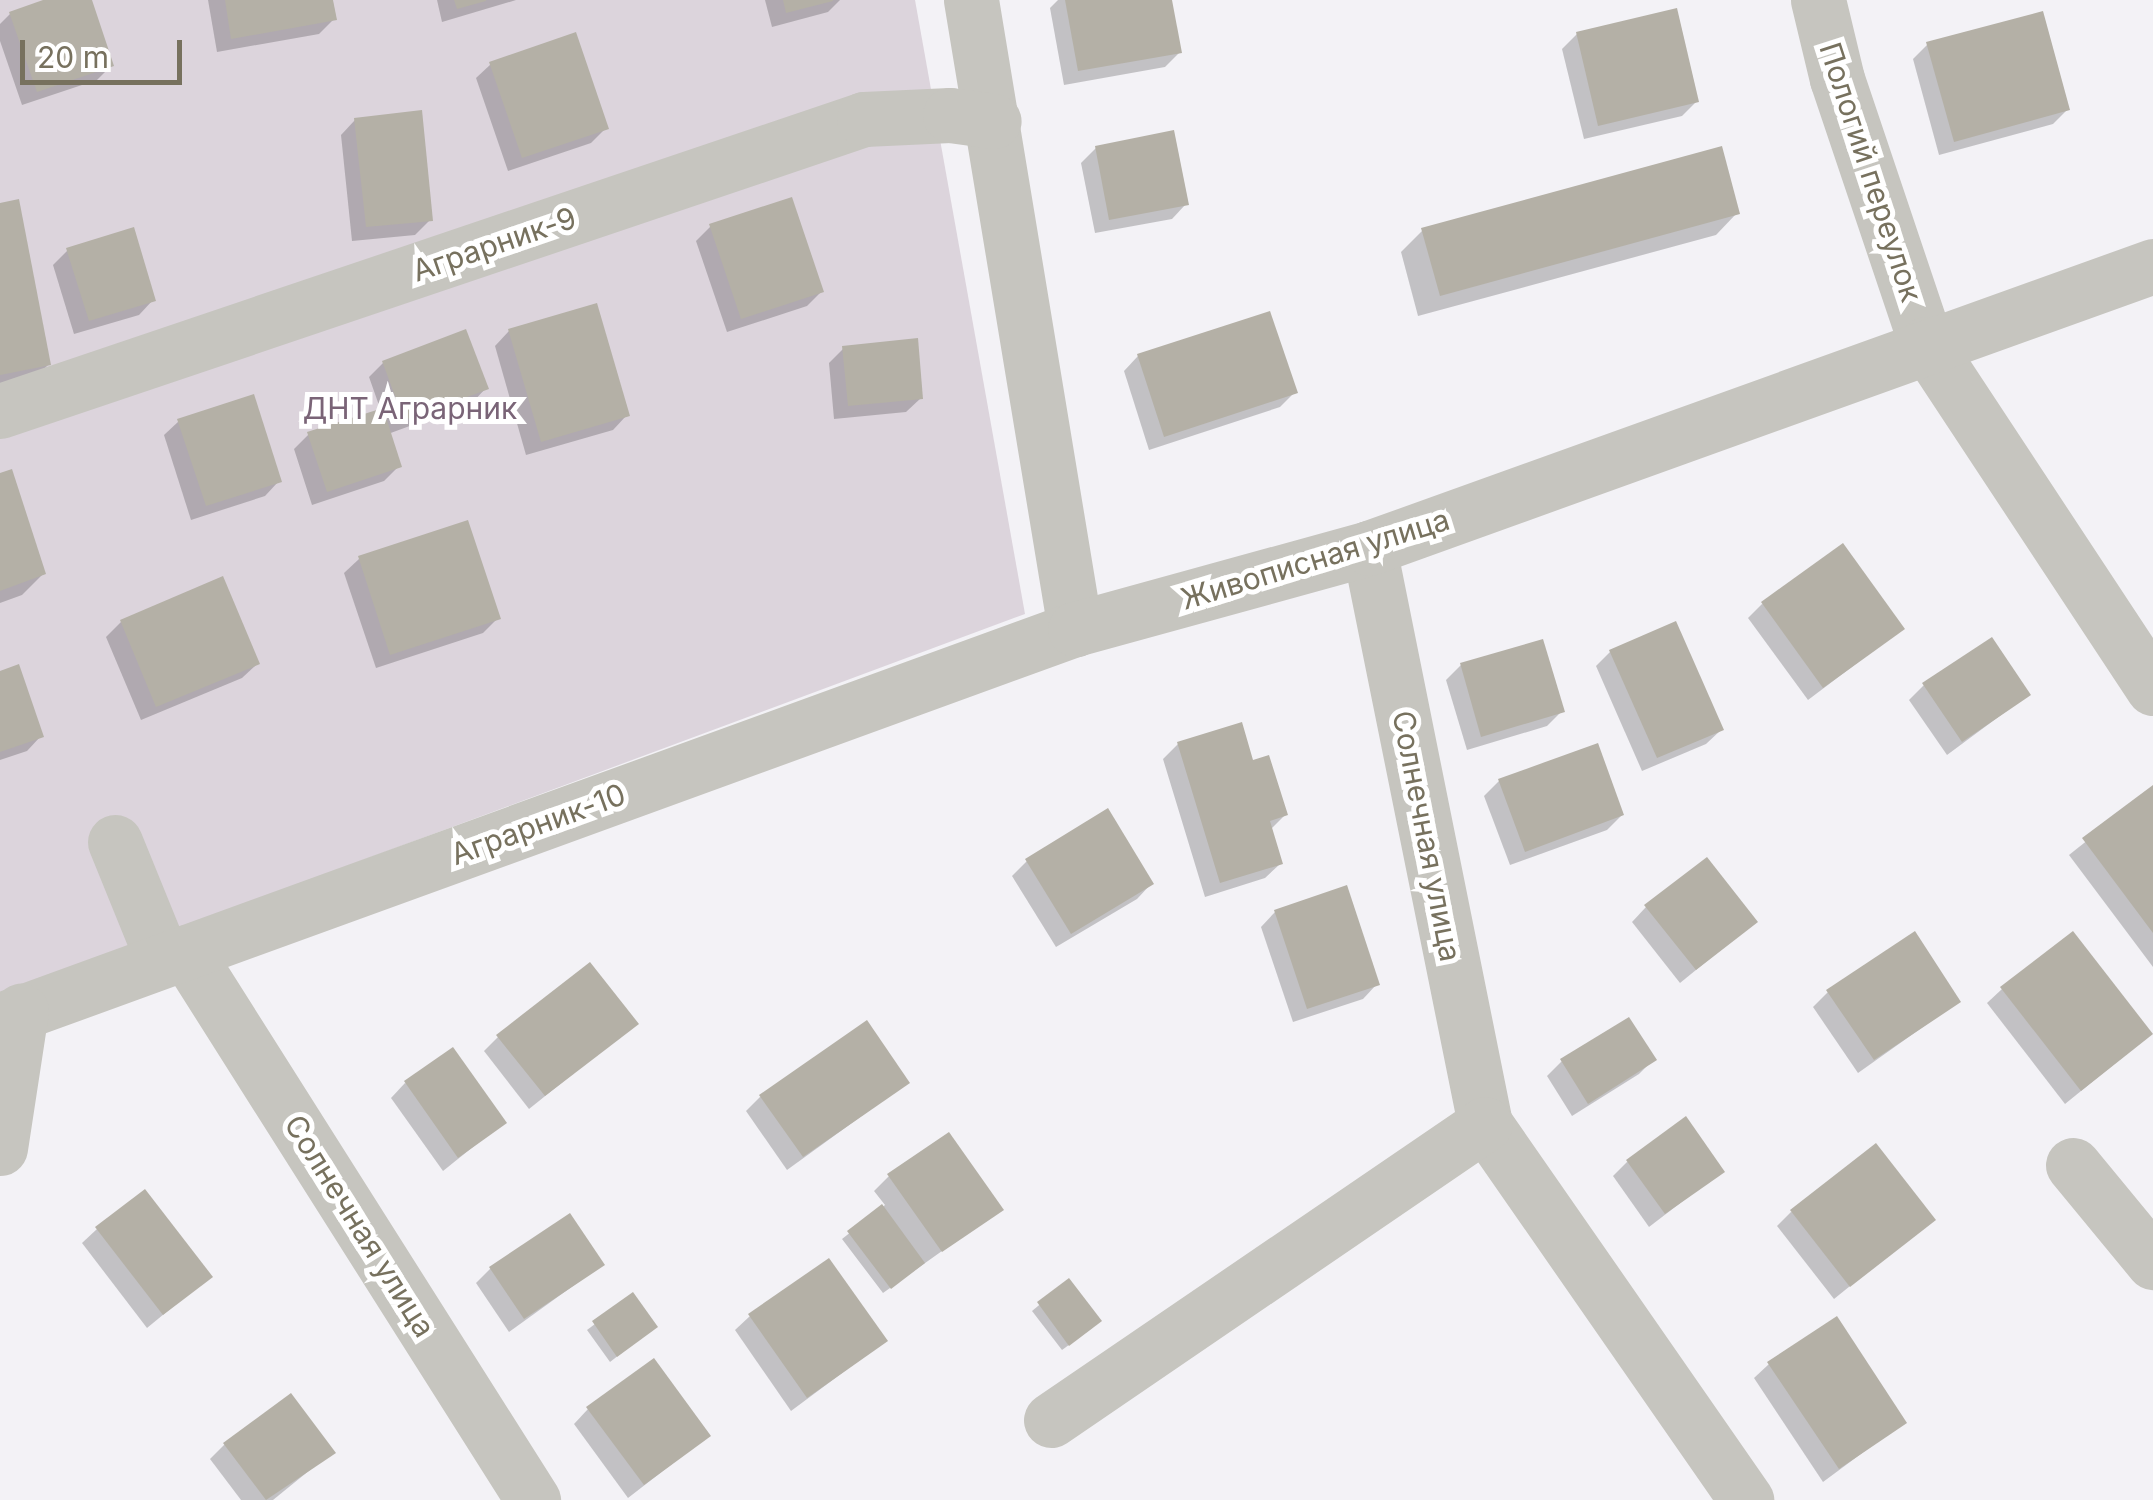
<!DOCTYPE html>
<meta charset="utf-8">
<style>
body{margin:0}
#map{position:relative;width:2153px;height:1500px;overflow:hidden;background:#f3f2f6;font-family:Inter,sans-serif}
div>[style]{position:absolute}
.green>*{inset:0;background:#dcd4dc}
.shadow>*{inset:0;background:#0003}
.building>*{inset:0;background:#b4b0a6}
.minor>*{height:55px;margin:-27.5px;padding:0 27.5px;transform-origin:27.5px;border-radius:27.5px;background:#c6c5bf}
span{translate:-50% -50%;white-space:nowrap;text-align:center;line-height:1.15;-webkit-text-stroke:10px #fff;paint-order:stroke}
.street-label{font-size:30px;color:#77715e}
.park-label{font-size:30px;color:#7a6477}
.scale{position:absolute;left:20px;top:40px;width:162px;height:45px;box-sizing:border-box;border:5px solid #77715e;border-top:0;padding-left:12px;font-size:30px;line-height:35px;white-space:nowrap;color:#77715e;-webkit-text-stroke:8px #fff;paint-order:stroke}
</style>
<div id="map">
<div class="green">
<div style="clip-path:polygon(0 0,915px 0,1025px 614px,0 995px)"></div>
</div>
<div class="shadow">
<div style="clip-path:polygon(51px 0,89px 0,112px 65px,97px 80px,22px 105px,0 41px,0 24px,10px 14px)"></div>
<div style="clip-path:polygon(208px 0,331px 0,334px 19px,319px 34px,217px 52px)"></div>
<div style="clip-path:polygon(437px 0,516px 0,442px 22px)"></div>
<div style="clip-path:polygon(765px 0,840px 0,828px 12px,772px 27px)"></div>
<div style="clip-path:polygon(1058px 0,1170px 0,1179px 53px,1165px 67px,1064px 85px,1050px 8px)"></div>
<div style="clip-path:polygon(1577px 34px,1696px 102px,1682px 116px,1584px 139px,1562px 49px)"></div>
<div style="clip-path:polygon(1927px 45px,2067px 110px,2053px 124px,1939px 155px,1913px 59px)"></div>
<div style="clip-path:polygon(491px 64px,606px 128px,591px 143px,508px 171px,476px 78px)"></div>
<div style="clip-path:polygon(355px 120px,430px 220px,415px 235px,352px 241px,341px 135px)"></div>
<div style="clip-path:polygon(1096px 148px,1186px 204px,1172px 219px,1095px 233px,1081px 163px)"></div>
<div style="clip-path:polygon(0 205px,49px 364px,34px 379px,0 386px)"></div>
<div style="clip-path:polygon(1737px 213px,1716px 235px,1418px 316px,1401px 252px,1423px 230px)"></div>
<div style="clip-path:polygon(711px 226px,822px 291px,807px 306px,727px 332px,696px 241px)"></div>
<div style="clip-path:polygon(68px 250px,153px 300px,139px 315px,74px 334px,53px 265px)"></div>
<div style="clip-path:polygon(509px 331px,627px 415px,613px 430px,526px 455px,495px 346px)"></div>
<div style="clip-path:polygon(844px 348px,921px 398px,906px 412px,834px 419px,829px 363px)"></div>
<div style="clip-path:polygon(1138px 356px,1295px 392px,1280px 407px,1149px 450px,1124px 371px)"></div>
<div style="clip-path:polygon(383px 363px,486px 388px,472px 403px,388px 434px,399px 466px,384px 481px,312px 505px,294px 449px,309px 434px,381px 411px,369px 377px)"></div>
<div style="clip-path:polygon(179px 421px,279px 481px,265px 496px,191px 520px,164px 435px)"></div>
<div style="clip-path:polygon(0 476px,43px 574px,22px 595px,0 603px)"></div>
<div style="clip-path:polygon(359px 559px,498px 618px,483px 633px,376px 668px,344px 573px)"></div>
<div style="clip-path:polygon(1762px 604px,1902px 629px,1808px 700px,1748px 618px)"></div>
<div style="clip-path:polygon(121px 622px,257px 664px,242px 678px,141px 720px,106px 637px)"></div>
<div style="clip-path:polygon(1610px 652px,1721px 730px,1706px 744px,1642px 771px,1596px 666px)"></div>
<div style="clip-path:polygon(1461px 665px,1562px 711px,1547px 726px,1467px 750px,1446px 680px)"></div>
<div style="clip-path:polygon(0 673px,41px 736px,27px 751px,0 760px)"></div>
<div style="clip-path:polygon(1924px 685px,2028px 695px,1947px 755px,1909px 700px)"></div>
<div style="clip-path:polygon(1178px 744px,1251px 763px,1285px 815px,1270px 830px,1280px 864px,1265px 878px,1205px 897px,1163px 759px)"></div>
<div style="clip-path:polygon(1499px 781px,1622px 815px,1607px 830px,1510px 865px,1484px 796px)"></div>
<div style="clip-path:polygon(2153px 788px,2153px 967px,2069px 855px)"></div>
<div style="clip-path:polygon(1027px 861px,1151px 884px,1137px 899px,1056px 947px,1012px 876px)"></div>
<div style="clip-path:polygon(1646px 907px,1755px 922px,1680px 983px,1632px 922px)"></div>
<div style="clip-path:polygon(1275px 912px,1377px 984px,1363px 999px,1293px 1022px,1261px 927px)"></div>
<div style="clip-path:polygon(2002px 989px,2150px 1035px,2065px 1104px,1987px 1003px)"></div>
<div style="clip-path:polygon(1828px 992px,1958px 1002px,1858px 1073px,1813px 1007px)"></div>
<div style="clip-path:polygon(635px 1024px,529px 1109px,484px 1051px,498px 1037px)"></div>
<div style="clip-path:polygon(1653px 1060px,1639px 1074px,1572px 1116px,1547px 1076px,1562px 1061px)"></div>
<div style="clip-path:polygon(405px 1083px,504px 1122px,443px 1171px,391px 1098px)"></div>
<div style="clip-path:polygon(907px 1083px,787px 1170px,746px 1111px,760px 1097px)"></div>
<div style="clip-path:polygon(1627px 1162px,1722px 1171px,1649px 1227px,1613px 1176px)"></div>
<div style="clip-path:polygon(889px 1176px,1001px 1209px,883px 1293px,842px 1239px,885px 1205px,874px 1191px)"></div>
<div style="clip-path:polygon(1791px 1212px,1933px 1219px,1834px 1299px,1777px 1226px)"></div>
<div style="clip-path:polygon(97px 1229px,209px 1277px,147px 1328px,82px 1243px)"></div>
<div style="clip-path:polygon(602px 1265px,509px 1332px,476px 1283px,490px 1269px)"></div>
<div style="clip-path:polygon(1068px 1281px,1092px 1328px,1062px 1350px,1032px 1311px)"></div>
<div style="clip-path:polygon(632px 1296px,655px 1327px,610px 1362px,587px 1330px)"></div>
<div style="clip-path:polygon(750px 1316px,885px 1341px,791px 1411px,735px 1330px)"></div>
<div style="clip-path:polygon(1769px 1364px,1904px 1422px,1823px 1482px,1754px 1378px)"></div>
<div style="clip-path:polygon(588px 1409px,708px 1436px,628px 1498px,574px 1424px)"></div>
<div style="clip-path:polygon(225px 1444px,332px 1452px,273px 1500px,241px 1500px,210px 1459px)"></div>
</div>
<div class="building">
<div style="clip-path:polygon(43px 0,92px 0,114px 66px,37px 92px,9px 12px)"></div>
<div style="clip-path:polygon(225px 0,333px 0,337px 20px,231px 39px)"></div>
<div style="clip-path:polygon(454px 0,486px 0,486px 1px,457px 9px)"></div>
<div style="clip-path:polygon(783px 0,833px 0,833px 1px,786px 13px)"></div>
<div style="clip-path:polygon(1065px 0,1172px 0,1182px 53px,1078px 71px)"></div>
<div style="clip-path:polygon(1677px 8px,1699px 102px,1598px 126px,1576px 32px)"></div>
<div style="clip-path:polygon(2043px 11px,2070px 110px,1954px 142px,1926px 42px)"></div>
<div style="clip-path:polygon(576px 32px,609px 129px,522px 158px,489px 62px)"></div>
<div style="clip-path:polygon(422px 110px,433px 221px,366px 227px,354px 118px)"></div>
<div style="clip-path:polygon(1174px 130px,1189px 205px,1109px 220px,1095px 146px)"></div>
<div style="clip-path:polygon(1722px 146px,1740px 214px,1440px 296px,1421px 228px)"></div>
<div style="clip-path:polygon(792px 197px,824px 292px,741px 319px,709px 224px)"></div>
<div style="clip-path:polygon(19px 199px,51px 365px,0 375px,0 203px)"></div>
<div style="clip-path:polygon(134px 227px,156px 301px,89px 321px,66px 248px)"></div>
<div style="clip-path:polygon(597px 303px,630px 416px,541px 442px,508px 329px)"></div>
<div style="clip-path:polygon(1270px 311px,1298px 393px,1164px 437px,1137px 354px)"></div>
<div style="clip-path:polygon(466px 329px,489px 389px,404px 420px,382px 361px)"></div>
<div style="clip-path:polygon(918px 338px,923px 399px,848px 406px,842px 346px)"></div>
<div style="clip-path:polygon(254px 394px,282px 482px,206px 506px,177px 419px)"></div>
<div style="clip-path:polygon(383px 408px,402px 467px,327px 492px,307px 432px)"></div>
<div style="clip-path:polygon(12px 469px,46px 574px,0 591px,0 473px)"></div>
<div style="clip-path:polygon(468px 520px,501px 619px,390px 655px,358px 556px)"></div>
<div style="clip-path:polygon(1843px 543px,1905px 629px,1823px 688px,1761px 602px)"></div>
<div style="clip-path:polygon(223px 576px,260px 664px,156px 707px,120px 620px)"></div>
<div style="clip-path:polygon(1676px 621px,1724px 730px,1657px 758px,1609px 650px)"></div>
<div style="clip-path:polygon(1992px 637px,2031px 695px,1962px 742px,1922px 683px)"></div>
<div style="clip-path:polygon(1543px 639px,1565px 712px,1481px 737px,1460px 663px)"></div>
<div style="clip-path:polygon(19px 664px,44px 737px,0 752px,0 671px)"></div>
<div style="clip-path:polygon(1242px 722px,1253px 760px,1269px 755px,1288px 815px,1270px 821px,1283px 864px,1220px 883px,1177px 742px)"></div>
<div style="clip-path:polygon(1598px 743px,1624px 815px,1525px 852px,1498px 779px)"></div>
<div style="clip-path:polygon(2153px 785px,2153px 933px,2082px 838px)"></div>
<div style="clip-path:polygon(1108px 808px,1154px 884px,1071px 934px,1025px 859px)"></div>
<div style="clip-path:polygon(1707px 857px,1758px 922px,1696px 970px,1644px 905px)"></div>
<div style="clip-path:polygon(1347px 885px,1380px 985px,1307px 1009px,1274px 910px)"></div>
<div style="clip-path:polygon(1915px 931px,1961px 1002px,1874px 1060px,1826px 990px)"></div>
<div style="clip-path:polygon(2073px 931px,2153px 1034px,2081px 1091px,2000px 987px)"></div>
<div style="clip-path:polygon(590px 962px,639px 1024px,545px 1096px,496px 1035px)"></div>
<div style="clip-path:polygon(1629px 1017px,1657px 1060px,1588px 1104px,1560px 1059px)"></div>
<div style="clip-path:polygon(867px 1020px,910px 1083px,803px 1157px,759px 1095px)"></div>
<div style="clip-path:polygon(453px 1047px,507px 1123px,458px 1158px,404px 1081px)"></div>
<div style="clip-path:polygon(1686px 1116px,1725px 1172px,1665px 1214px,1626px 1160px)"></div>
<div style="clip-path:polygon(949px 1132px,1004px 1210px,942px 1252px,887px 1174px)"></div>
<div style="clip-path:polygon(1876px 1143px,1936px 1220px,1850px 1287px,1790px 1210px)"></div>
<div style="clip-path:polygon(145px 1189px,213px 1277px,163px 1315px,95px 1227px)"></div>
<div style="clip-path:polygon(882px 1204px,925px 1263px,891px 1289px,847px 1231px)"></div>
<div style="clip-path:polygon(570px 1213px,605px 1265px,524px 1319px,489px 1267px)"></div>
<div style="clip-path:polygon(829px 1258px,888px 1341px,807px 1398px,748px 1314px)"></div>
<div style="clip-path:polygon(1069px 1278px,1102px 1321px,1069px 1346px,1037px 1302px)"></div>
<div style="clip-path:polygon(633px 1292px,658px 1327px,617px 1357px,592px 1321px)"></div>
<div style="clip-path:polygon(1837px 1316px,1907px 1423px,1839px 1469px,1767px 1362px)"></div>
<div style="clip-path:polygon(654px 1358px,711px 1436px,644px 1485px,586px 1407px)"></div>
<div style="clip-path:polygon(291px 1393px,336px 1453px,266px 1500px,223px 1443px)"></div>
</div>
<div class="minor">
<div style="left:971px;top:0;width:638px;rotate:80.61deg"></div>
<div style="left:1818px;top:0;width:81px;rotate:76.5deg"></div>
<div style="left:1837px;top:79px;width:280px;rotate:71.4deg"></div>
<div style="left:1926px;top:344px;width:412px;rotate:56.6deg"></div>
<div style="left:0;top:411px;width:912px;rotate:-18.67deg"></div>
<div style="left:864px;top:119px;width:86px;rotate:-2.7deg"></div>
<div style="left:950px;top:115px;width:44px;rotate:7.8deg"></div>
<div style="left:1369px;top:548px;width:588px;rotate:78.61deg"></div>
<div style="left:1485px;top:1124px;width:458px;rotate:55.2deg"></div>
<div style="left:115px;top:842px;width:127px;rotate:67.9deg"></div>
<div style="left:186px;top:952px;width:649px;rotate:57.66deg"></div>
<div style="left:0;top:1020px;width:1144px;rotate:-19.99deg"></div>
<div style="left:1075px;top:629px;width:305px;rotate:-15.4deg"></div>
<div style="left:1369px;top:548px;width:833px;rotate:-19.78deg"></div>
<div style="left:0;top:1148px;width:139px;rotate:-81.3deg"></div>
<div style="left:2073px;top:1165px;width:126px;rotate:50.5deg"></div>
<div style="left:1051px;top:1420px;width:525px;rotate:-34.3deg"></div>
</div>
<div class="street-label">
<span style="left:1871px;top:172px;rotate:72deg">Пологий переулок</span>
<span style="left:494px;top:244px;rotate:-19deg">Аграрник-9</span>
<span style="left:1315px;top:559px;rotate:-17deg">Живописная улица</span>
<span style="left:538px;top:824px;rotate:-20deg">Аграрник-10</span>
<span style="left:1427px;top:836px;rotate:79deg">Солнечная улица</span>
<span style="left:360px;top:1226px;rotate:58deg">Солнечная улица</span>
</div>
<div class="park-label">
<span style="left:410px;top:408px">ДНТ Аграрник</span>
</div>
<div class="scale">20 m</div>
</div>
